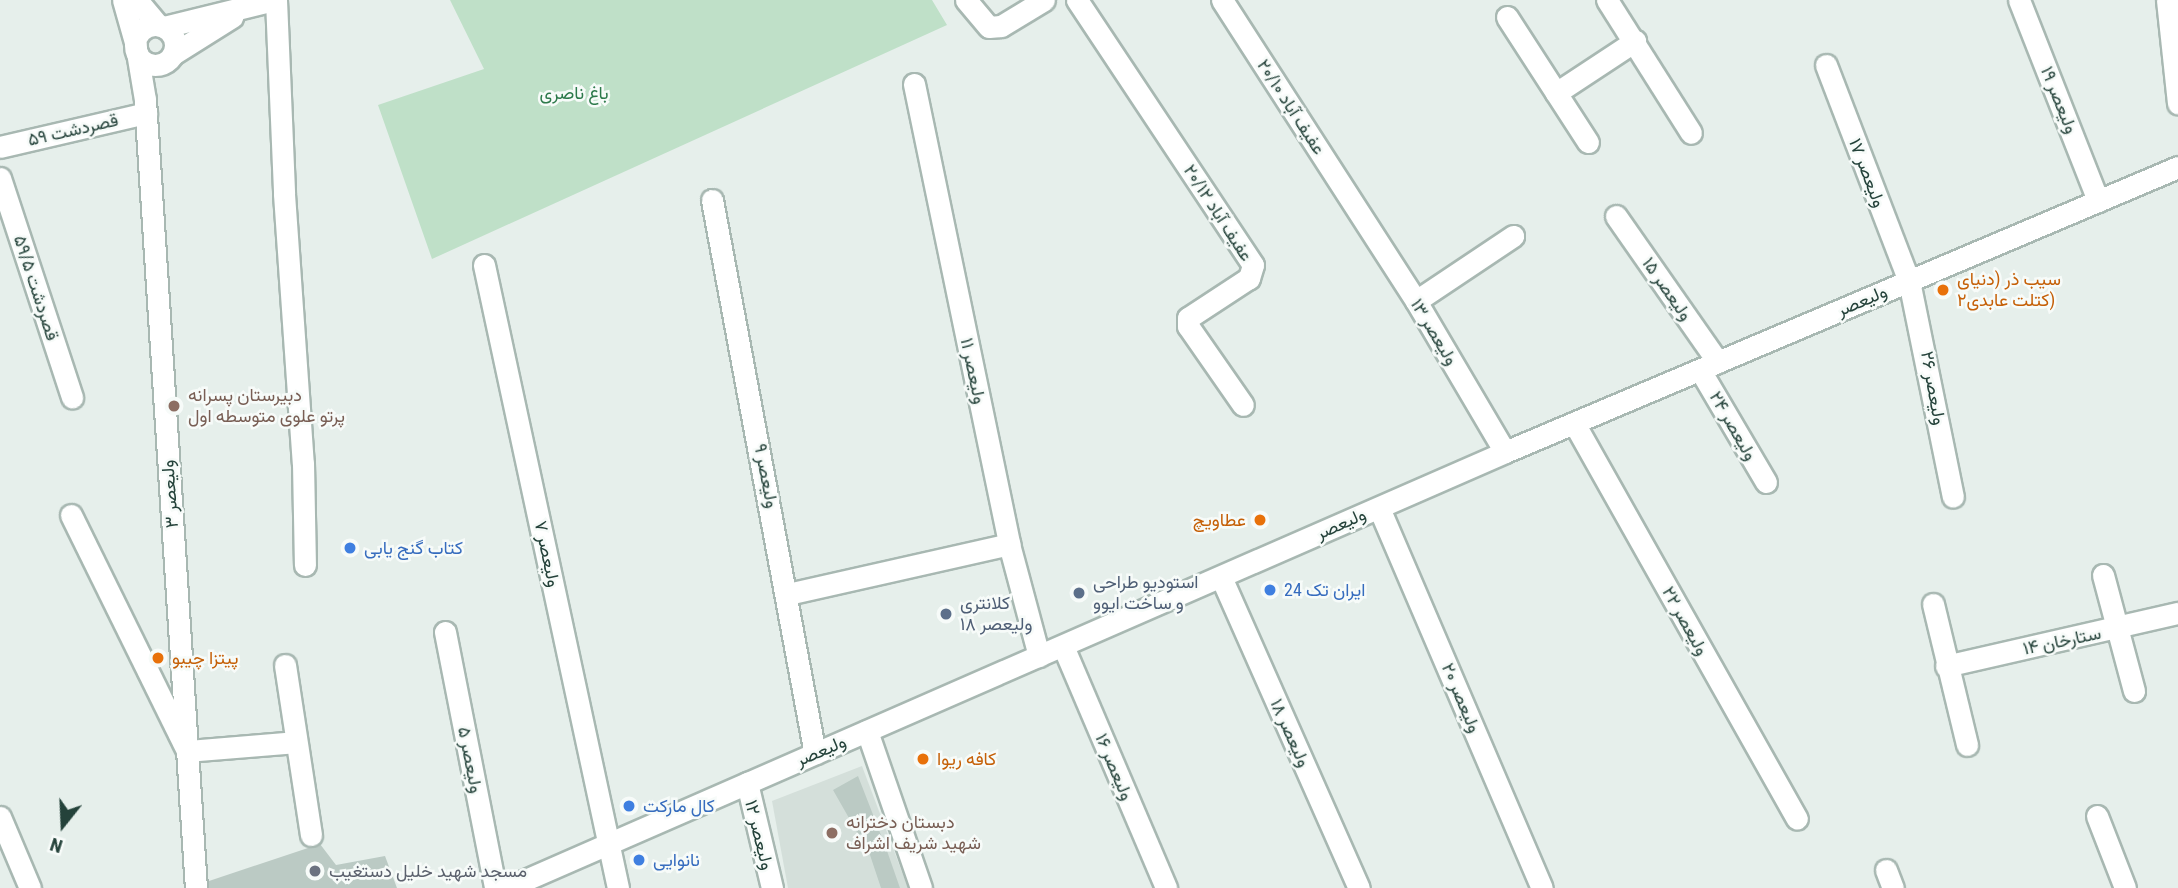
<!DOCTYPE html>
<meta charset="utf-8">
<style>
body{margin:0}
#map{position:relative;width:2178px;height:888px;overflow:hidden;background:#e6efeb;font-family:"Roboto Condensed",Vazirmatn,sans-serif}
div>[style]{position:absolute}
.built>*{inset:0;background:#d4dfda}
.green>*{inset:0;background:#bfe0c8}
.building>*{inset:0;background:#bbcac4}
.roads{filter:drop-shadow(2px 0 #a8b8b2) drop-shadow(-2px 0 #a8b8b2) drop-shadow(0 2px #a8b8b2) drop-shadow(0 -2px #a8b8b2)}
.minor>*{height:21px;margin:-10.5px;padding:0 10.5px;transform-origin:10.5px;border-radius:10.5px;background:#fff}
.tertiary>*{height:21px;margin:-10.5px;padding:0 10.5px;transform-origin:10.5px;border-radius:10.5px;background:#fff}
.tertiary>.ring{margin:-10.5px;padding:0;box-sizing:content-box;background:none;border:21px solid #fff;border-radius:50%}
.secondary>*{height:21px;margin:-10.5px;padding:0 10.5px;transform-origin:10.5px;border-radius:10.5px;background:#fff}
.dots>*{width:19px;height:19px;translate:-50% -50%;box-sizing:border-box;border:4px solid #f7fbf9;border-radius:50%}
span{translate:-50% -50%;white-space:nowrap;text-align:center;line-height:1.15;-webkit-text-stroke:5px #f7fbf9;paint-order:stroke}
.park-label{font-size:18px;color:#2d7a4b}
.street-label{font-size:18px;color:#24423a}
.food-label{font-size:18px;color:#c56008}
.left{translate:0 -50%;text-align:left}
.right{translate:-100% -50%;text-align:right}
.education-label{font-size:18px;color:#785e54}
.shop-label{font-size:18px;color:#366cbe}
.service-label{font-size:18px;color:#4e5e75}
.worship-label{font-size:18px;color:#5b616d}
.north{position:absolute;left:28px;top:790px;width:70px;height:70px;-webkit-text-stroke:5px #f7fbf9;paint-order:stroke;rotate:198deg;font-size:19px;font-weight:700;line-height:28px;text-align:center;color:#24423a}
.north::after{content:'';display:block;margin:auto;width:24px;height:32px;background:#24423a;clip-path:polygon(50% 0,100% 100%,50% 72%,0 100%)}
</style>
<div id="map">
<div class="built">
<div style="clip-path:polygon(862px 766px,908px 888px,788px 888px,772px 801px)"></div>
</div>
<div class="green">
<div style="clip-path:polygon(450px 0,932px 0,947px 25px,432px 259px,378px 105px,484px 69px)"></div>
</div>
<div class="building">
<div style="clip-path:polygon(858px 776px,886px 848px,900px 888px,881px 888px,870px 855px,833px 790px)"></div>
<div style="clip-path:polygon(320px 844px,336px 865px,385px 856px,397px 888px,209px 888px,209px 881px)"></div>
</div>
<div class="roads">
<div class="minor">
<div style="left:276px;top:0;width:194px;rotate:87.6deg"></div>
<div style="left:284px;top:194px;width:270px;rotate:86deg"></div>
<div style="left:303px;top:463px;width:102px;rotate:88.9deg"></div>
<div style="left:966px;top:0;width:35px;rotate:50deg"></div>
<div style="left:1077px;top:0;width:318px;rotate:56.4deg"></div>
<div style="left:1253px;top:265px;width:14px;rotate:107deg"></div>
<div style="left:1249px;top:278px;width:73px;rotate:146.7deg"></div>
<div style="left:1188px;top:318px;width:8px;rotate:90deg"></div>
<div style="left:1188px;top:326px;width:96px;rotate:55.2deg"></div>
<div style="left:1222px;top:0;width:358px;rotate:57.2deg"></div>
<div style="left:1416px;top:301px;width:175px;rotate:59.5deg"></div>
<div style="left:1607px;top:0;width:157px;rotate:57.7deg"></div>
<div style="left:2019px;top:0;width:216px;rotate:68.5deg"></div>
<div style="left:1507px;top:17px;width:149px;rotate:57.1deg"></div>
<div style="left:164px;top:27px;width:113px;rotate:-13.8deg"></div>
<div style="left:173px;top:54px;width:70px;rotate:-32.1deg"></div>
<div style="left:1826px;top:65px;width:231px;rotate:69deg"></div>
<div style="left:1909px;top:281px;width:220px;rotate:78.5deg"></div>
<div style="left:914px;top:84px;width:470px;rotate:78.3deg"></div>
<div style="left:1009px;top:544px;width:116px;rotate:75deg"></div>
<div style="left:1556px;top:93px;width:95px;rotate:-33.4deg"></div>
<div style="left:0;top:178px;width:231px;rotate:71.8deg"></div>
<div style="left:712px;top:200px;width:563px;rotate:79.47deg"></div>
<div style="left:1616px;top:216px;width:178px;rotate:55.1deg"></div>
<div style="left:484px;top:265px;width:637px;rotate:77.86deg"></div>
<div style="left:1416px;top:301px;width:117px;rotate:-33.8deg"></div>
<div style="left:1700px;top:370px;width:130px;rotate:59.5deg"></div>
<div style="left:1574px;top:423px;width:454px;rotate:60.6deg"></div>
<div style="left:1379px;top:508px;width:413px;rotate:66.8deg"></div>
<div style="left:71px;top:515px;width:263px;rotate:63.8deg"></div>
<div style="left:187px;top:751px;width:109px;rotate:-4.7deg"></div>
<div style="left:2103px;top:575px;width:120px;rotate:75deg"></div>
<div style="left:1221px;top:577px;width:340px;rotate:66.1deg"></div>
<div style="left:788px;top:594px;width:227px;rotate:-12.7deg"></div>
<div style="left:1933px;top:604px;width:145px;rotate:76.4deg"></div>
<div style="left:445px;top:632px;width:261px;rotate:78.9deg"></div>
<div style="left:1063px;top:646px;width:263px;rotate:66.9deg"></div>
<div style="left:285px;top:665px;width:172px;rotate:81.3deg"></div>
<div style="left:1946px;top:666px;width:238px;rotate:-12.9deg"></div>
<div style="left:867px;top:731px;width:166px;rotate:71deg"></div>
<div style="left:747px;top:783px;width:108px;rotate:76.6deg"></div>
<div style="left:2097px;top:816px;width:77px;rotate:68.7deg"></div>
<div style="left:0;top:817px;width:77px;rotate:67.1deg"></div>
<div style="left:1886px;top:870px;width:19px;rotate:69deg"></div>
</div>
<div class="tertiary">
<div style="left:123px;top:0;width:48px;rotate:74.2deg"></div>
<div style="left:137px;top:0;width:33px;rotate:50deg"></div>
<div class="ring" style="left:135px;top:25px;width:19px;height:19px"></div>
<div style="left:989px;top:27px;width:12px;rotate:-5deg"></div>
<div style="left:1001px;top:26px;width:50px;rotate:-31.2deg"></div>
<div style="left:137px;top:52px;width:49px;rotate:80.5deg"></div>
<div style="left:145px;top:100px;width:790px;rotate:86.3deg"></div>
<div style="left:0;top:147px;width:150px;rotate:-13.1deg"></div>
</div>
<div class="secondary">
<div style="left:2167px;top:0;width:104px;rotate:83.9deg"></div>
<div style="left:507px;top:888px;width:1089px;rotate:-23.6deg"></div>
<div style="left:1505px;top:452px;width:731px;rotate:-22.95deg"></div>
</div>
</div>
<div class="dots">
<div style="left:1943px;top:290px;background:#e8710a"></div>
<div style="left:174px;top:406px;background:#8d6e63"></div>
<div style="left:1260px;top:520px;background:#e8710a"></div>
<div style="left:350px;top:548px;background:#3f7fe0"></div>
<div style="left:1270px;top:590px;background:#3f7fe0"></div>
<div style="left:1079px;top:593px;background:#5c6f8a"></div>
<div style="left:946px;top:614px;background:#5c6f8a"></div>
<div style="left:158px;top:658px;background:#e8710a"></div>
<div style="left:923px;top:759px;background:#e8710a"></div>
<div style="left:629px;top:806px;background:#3f7fe0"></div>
<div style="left:832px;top:833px;background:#8d6e63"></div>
<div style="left:639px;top:860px;background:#3f7fe0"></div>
<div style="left:315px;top:871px;background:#6b7280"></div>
</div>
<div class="park-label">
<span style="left:574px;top:93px">باغ ناصری</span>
</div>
<div class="street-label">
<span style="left:2059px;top:100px;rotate:68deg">۱۹ ولیعصر</span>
<span style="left:1291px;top:107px;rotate:57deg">عفیف آباد ۲۰/۱۰</span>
<span style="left:73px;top:130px;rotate:-13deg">۵۹ قصردشت</span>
<span style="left:1867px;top:173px;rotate:69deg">۱۷ ولیعصر</span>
<span style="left:1218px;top:213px;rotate:57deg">عفیف آباد ۲۰/۱۲</span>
<span style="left:36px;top:288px;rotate:72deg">۵۹/۵ قصردشت</span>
<span style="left:1667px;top:289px;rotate:55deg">۱۵ ولیعصر</span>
<span style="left:1862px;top:301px;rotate:-23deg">ولیعصر</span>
<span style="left:1434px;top:332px;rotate:59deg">۱۳ ولیعصر</span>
<span style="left:973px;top:371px;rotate:78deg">۱۱ ولیعصر</span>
<span style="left:1933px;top:388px;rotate:80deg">۲۶ ولیعصر</span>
<span style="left:1733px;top:426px;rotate:60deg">۲۴ ولیعصر</span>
<span style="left:766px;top:476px;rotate:79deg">۹ ولیعصر</span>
<span style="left:170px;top:494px;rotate:-94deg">۳ ولیعصر</span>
<span style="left:1341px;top:524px;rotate:-24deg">ولیعصر</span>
<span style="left:547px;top:554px;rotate:78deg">۷ ولیعصر</span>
<span style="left:1685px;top:621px;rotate:61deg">۲۲ ولیعصر</span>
<span style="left:2062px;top:641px;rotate:-12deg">۱۴ ستارخان</span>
<span style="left:1461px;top:698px;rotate:67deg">۲۰ ولیعصر</span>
<span style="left:1290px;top:733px;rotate:66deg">۱۸ ولیعصر</span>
<span style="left:821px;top:751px;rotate:-23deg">ولیعصر</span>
<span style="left:470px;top:760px;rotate:79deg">۵ ولیعصر</span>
<span style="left:1114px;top:767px;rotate:67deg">۱۶ ولیعصر</span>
<span style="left:759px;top:835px;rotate:76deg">۱۲ ولیعصر</span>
</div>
<div class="food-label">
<span class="left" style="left:1957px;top:290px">سیب ذر (دنیای<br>کتلت عابدی۲)</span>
<span class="right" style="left:1246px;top:520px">عطاویچ</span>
<span class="left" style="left:172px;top:658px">پیتزا چیبو</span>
<span class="left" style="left:937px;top:759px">کافه ریوا</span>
</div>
<div class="education-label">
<span class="left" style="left:188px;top:406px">دبیرستان پسرانه<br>پرتو علوی متوسطه اول</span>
<span class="left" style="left:846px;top:833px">دبستان دخترانه<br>شهید شریف اشراف</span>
</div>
<div class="shop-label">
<span class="left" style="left:364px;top:548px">کتاب گنج یابی</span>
<span class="left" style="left:1284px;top:590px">ایران تک 24</span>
<span class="left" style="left:643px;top:806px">کال مارکت</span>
<span class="left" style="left:653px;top:860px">نانوایی</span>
</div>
<div class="service-label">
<span class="left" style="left:1093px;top:593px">استودیو طراحی<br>و ساخت ایوو</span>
<span class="left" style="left:960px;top:614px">کلانتری<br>۱۸ ولیعصر</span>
</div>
<div class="worship-label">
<span class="left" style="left:329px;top:871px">مسجد شهید خلیل دستغیب</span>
</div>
<div class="north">N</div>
</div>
